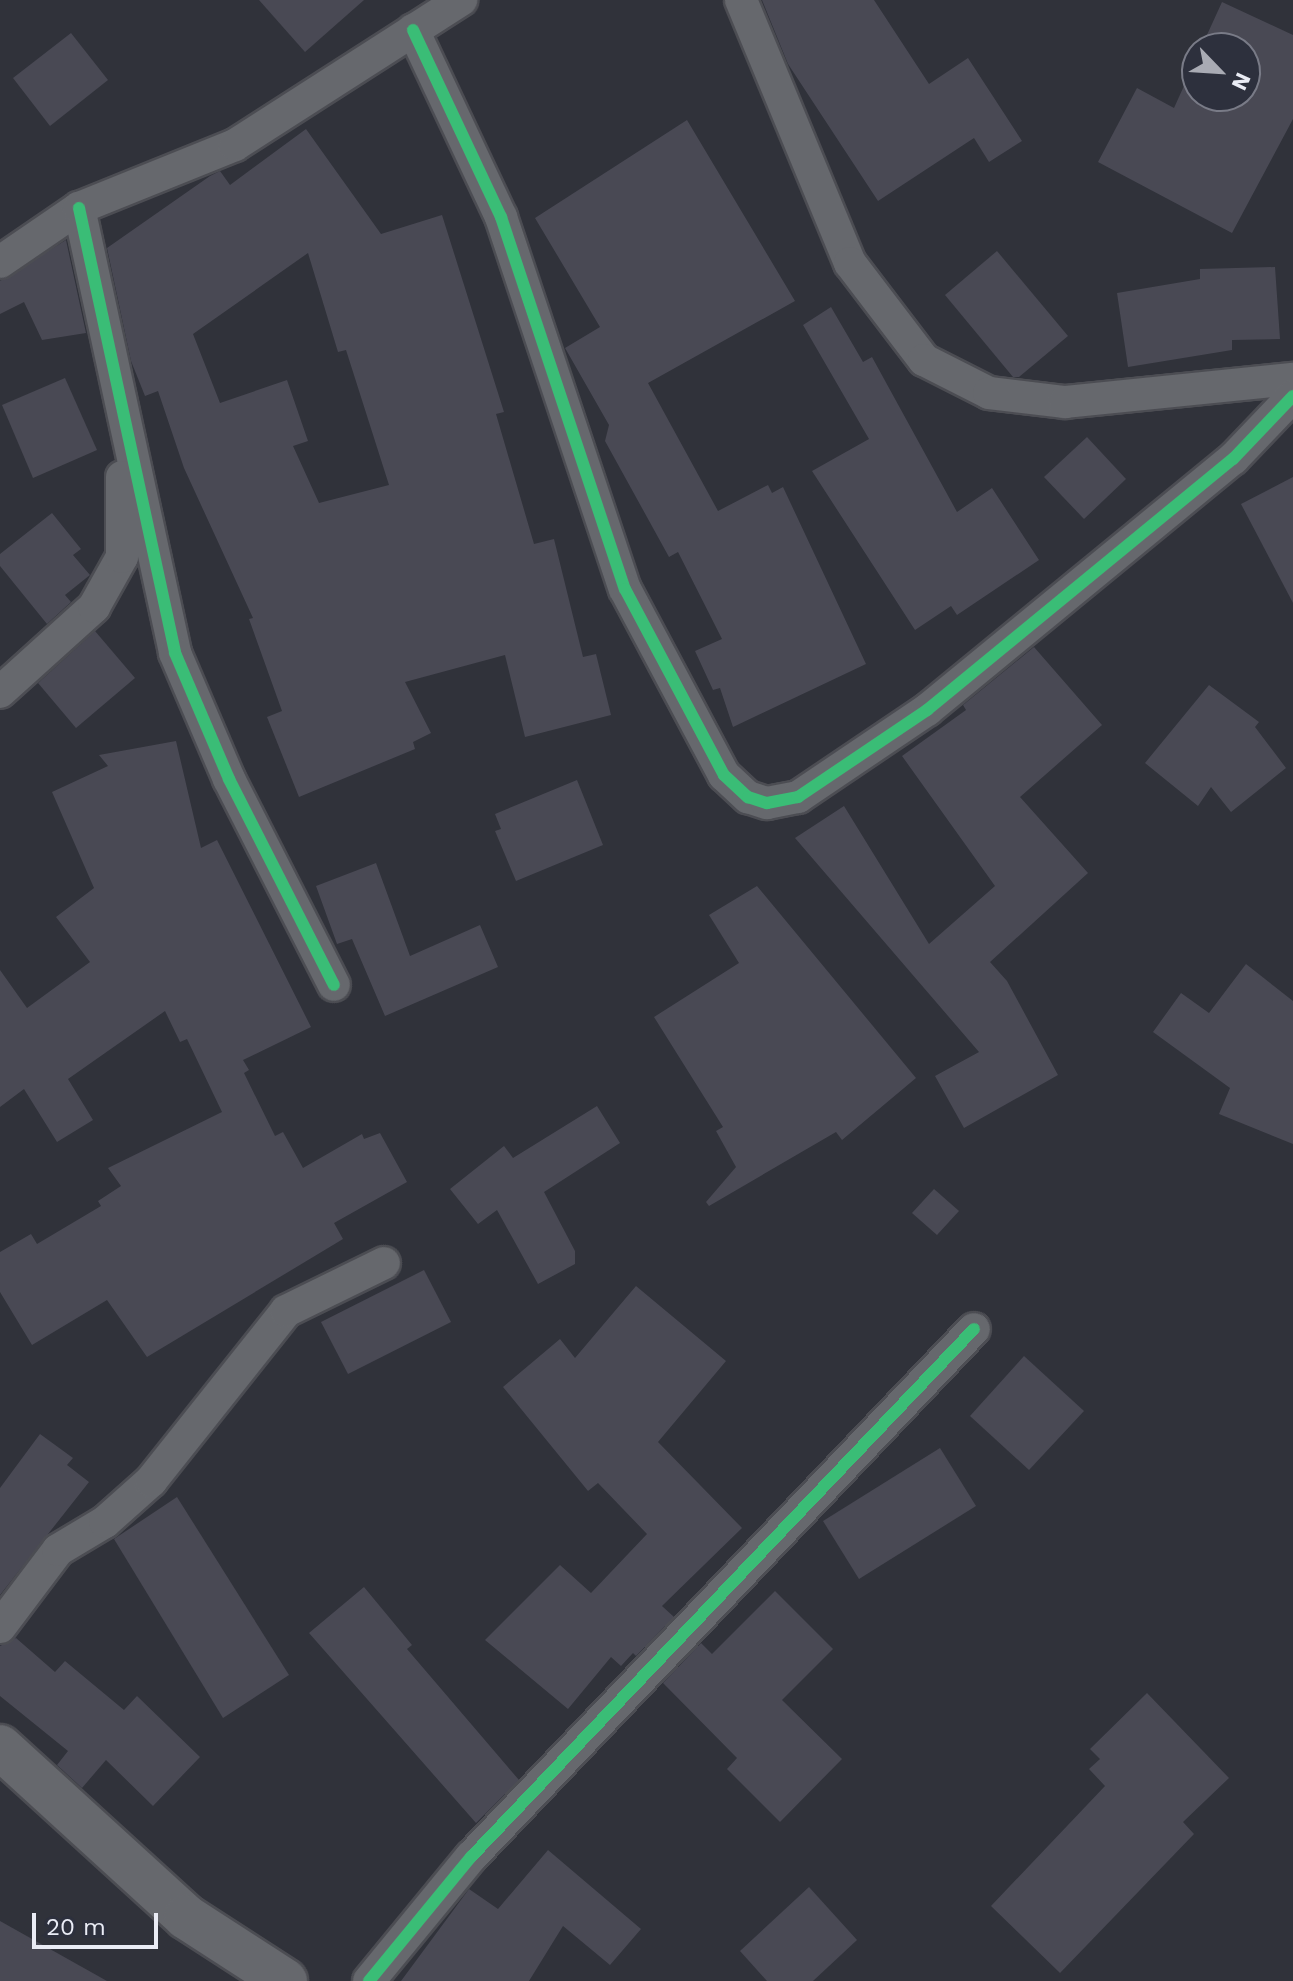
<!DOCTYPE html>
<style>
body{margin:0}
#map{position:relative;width:1293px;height:1981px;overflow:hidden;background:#30323a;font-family:"Work Sans",sans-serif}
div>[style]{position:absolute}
.building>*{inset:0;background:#494954}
.roads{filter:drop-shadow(2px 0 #4c4d53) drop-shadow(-2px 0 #4c4d53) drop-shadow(0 2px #4c4d53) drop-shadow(0 -2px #4c4d53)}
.street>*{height:32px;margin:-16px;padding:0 16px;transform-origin:16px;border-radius:16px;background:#66686d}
.secondary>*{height:44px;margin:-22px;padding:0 22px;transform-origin:22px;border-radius:22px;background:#66686d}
.cycleway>*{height:12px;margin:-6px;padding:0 6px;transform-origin:6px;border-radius:6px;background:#3abd76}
span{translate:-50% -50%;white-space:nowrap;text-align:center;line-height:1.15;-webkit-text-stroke:6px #2d303d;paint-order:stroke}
.north{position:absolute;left:1181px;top:32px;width:80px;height:80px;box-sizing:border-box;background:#2d303d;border:2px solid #797b87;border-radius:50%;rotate:115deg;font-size:22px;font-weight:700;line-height:32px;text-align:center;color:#eaecf5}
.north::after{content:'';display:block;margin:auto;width:28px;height:36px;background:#a9abb4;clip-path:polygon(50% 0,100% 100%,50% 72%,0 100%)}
.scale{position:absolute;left:32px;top:1913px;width:126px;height:36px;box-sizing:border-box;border:4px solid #eaecf5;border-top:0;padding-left:10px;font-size:24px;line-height:28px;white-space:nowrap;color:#eaecf5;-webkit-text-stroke:6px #2d303d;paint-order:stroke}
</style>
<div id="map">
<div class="building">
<div style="clip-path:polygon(259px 0,364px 0,305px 52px)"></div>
<div style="clip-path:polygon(762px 0,874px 0,929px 84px,968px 58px,1022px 141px,989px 162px,974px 138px,878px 201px,788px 64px)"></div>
<div style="clip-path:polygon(1222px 2px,1293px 35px,1293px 119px,1232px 233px,1098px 162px,1137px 88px,1174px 108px,1197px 57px,1197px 96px,1245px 96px,1245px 48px,1201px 48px)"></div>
<div style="clip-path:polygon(71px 33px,108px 80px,50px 126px,13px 78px)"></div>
<div style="clip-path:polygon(687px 120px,795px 301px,648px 383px,718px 511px,768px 485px,772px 493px,783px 487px,866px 664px,733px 727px,720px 688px,713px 690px,695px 651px,722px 639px,678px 552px,669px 557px,605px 441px,609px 425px,565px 348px,600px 327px,535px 218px)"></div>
<div style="clip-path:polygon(evenodd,306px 129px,381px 234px,442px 215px,504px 412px,496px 414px,534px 544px,554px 539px,583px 657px,596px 654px,611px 715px,525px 737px,505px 655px,405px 682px,431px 733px,413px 742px,415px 749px,299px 797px,267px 717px,282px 711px,249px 619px,253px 618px,184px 468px,158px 391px,145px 396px,131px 361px,107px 248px,210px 176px,220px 171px,230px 185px,306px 129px,308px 253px,338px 352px,346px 350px,389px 485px,319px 503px,293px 446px,308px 441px,287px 380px,220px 403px,193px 334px,308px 253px)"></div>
<div style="clip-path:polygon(66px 240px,86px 333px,42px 340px,24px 302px,0 314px,0 281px)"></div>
<div style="clip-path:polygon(997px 251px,1068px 336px,1019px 377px,1013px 377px,945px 295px)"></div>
<div style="clip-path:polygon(1275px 267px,1280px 339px,1232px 340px,1232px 350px,1128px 367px,1117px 293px,1200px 279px,1200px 269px)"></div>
<div style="clip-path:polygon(831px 307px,863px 362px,872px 357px,957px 512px,992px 488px,1039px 560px,957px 615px,951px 606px,915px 630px,812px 471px,869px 439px,803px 325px)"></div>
<div style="clip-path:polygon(65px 378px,97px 450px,33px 478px,2px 405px)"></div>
<div style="clip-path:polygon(1087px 437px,1126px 479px,1084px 519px,1044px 477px)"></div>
<div style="clip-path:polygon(1293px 477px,1293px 603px,1241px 504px)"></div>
<div style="clip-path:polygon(52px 513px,81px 549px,73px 555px,90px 575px,65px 595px,71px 602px,47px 624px,0 566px,0 554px)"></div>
<div style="clip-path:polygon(95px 631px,135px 678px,76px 728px,38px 683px)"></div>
<div style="clip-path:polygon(1034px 647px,1102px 725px,1020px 797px,1088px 873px,990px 962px,1007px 981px,1058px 1075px,964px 1128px,935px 1076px,979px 1052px,795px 838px,844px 806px,929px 944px,995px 886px,902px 756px,966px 710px,963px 705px)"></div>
<div style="clip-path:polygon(1209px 685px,1259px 722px,1255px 727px,1286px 768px,1231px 812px,1211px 787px,1198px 806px,1145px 763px)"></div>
<div style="clip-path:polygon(176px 741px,201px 848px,217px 840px,311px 1027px,243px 1060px,249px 1070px,244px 1073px,275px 1136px,283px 1132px,303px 1168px,362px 1134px,364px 1139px,380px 1133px,407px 1182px,334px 1223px,343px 1239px,147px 1357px,107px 1300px,32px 1345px,0 1292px,0 1252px,31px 1234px,37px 1244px,101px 1206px,98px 1201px,121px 1186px,108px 1168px,222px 1112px,187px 1039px,180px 1042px,165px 1011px,68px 1079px,93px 1120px,57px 1142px,24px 1089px,0 1107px,0 970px,27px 1008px,90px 962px,56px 917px,94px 888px,52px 792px,108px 766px,99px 755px)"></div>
<div style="clip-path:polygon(577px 780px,603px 845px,516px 881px,495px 831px,501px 829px,495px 814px)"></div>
<div style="clip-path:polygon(376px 863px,410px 956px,480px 925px,498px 967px,385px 1016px,352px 939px,337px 944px,316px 886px)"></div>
<div style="clip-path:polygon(757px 886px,916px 1078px,842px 1140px,836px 1132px,709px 1206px,706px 1202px,736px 1167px,716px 1131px,723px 1127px,654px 1017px,739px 963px,709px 915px)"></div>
<div style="clip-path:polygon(1246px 964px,1293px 1001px,1293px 1144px,1219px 1114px,1230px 1088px,1153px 1032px,1181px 993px,1209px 1013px)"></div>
<div style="clip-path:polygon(597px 1106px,620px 1143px,544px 1192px,575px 1251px,575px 1264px,538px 1284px,497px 1210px,478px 1224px,450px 1189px,504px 1146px,513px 1158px)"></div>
<div style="clip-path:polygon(934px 1189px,959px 1211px,937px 1235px,912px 1213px)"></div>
<div style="clip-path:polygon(424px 1270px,451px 1322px,348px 1374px,321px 1322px)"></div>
<div style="clip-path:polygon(636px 1286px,726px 1361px,658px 1442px,742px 1528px,662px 1606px,674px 1617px,636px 1656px,633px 1653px,621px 1666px,611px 1657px,568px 1709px,485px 1640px,560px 1565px,591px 1593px,647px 1534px,598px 1483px,588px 1491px,503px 1387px,560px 1339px,575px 1358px)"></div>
<div style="clip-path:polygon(1024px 1356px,1084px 1411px,1029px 1470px,970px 1416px)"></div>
<div style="clip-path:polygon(40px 1434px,73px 1458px,67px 1465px,89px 1482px,0 1595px,0 1488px)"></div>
<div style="clip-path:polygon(940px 1448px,976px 1506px,859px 1579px,823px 1521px)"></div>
<div style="clip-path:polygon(177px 1497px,289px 1675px,223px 1718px,114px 1539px)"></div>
<div style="clip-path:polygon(364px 1587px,412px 1645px,407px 1649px,519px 1780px,476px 1823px,309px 1633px)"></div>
<div style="clip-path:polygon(775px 1591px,833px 1649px,782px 1700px,842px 1759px,780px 1822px,727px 1769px,737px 1758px,663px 1683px,701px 1643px,712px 1654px)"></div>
<div style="clip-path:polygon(16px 1638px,55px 1672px,65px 1661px,124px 1710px,137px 1696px,200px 1757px,153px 1806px,106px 1760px,82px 1788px,57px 1765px,68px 1751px,0 1696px,0 1646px)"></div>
<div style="clip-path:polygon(1147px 1693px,1229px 1778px,1183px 1822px,1194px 1834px,1060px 1973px,991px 1906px,1105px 1786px,1089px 1769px,1100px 1759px,1090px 1749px)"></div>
<div style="clip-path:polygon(548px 1850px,641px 1929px,610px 1965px,563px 1926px,529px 1981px,401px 1981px,469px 1889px,498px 1909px)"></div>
<div style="clip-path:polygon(809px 1887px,857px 1940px,813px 1981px,767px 1981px,740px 1951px)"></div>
<div style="clip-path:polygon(0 1921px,107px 1981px,0 1981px)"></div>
</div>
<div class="roads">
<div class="street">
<div style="left:741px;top:0;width:285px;rotate:67.5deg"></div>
<div style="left:850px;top:263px;width:122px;rotate:52.7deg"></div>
<div style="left:924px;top:360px;width:73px;rotate:26.9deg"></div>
<div style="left:989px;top:393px;width:77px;rotate:6.8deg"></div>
<div style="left:1065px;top:402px;width:229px;rotate:-5.8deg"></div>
<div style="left:413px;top:30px;width:207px;rotate:64.8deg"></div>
<div style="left:501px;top:217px;width:392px;rotate:71.6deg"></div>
<div style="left:625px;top:589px;width:211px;rotate:62deg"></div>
<div style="left:724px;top:775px;width:33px;rotate:43deg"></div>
<div style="left:748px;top:797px;width:20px;rotate:18deg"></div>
<div style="left:767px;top:803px;width:32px;rotate:-11deg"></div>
<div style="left:798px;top:797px;width:156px;rotate:-34deg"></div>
<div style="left:927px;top:710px;width:396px;rotate:-39.4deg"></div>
<div style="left:1233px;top:459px;width:87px;rotate:-46.4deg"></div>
<div style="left:79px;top:208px;width:455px;rotate:77.8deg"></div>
<div style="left:175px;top:653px;width:137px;rotate:66.8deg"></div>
<div style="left:229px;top:779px;width:231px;rotate:63deg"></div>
<div style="left:0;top:262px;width:96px;rotate:-34.4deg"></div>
<div style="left:79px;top:208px;width:168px;rotate:-22deg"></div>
<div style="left:235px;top:145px;width:269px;rotate:-32.7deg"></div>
<div style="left:0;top:692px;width:127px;rotate:-42.1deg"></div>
<div style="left:94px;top:607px;width:57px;rotate:-60.8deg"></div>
<div style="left:122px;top:557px;width:80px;rotate:-90deg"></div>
<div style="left:0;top:1627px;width:96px;rotate:-53deg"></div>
<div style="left:58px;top:1550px;width:55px;rotate:-30.8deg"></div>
<div style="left:105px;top:1522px;width:62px;rotate:-41.7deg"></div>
<div style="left:151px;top:1481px;width:217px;rotate:-51.5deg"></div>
<div style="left:286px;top:1311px;width:109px;rotate:-26.1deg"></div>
<div style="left:369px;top:1981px;width:161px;rotate:-50.6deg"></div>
<div style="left:471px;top:1857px;width:729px;rotate:-46.39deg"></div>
</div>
<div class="secondary">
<div style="left:0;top:1747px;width:252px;rotate:42.4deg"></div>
<div style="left:186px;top:1917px;width:118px;rotate:32.9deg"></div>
</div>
</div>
<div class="cycleway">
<div style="left:413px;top:30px;width:207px;rotate:64.8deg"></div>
<div style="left:501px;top:217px;width:392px;rotate:71.6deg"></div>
<div style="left:625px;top:589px;width:211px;rotate:62deg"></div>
<div style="left:724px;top:775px;width:33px;rotate:43deg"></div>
<div style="left:748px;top:797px;width:20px;rotate:18deg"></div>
<div style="left:767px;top:803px;width:32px;rotate:-11deg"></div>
<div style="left:798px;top:797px;width:156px;rotate:-34deg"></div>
<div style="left:927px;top:710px;width:396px;rotate:-39.4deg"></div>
<div style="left:1233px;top:459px;width:87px;rotate:-46.4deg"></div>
<div style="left:79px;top:208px;width:455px;rotate:77.8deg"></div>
<div style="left:175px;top:653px;width:137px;rotate:66.8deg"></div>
<div style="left:229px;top:779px;width:231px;rotate:63deg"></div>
<div style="left:369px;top:1981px;width:161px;rotate:-50.6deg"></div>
<div style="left:471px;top:1857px;width:729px;rotate:-46.39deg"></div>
</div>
<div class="north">N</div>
<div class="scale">20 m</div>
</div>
